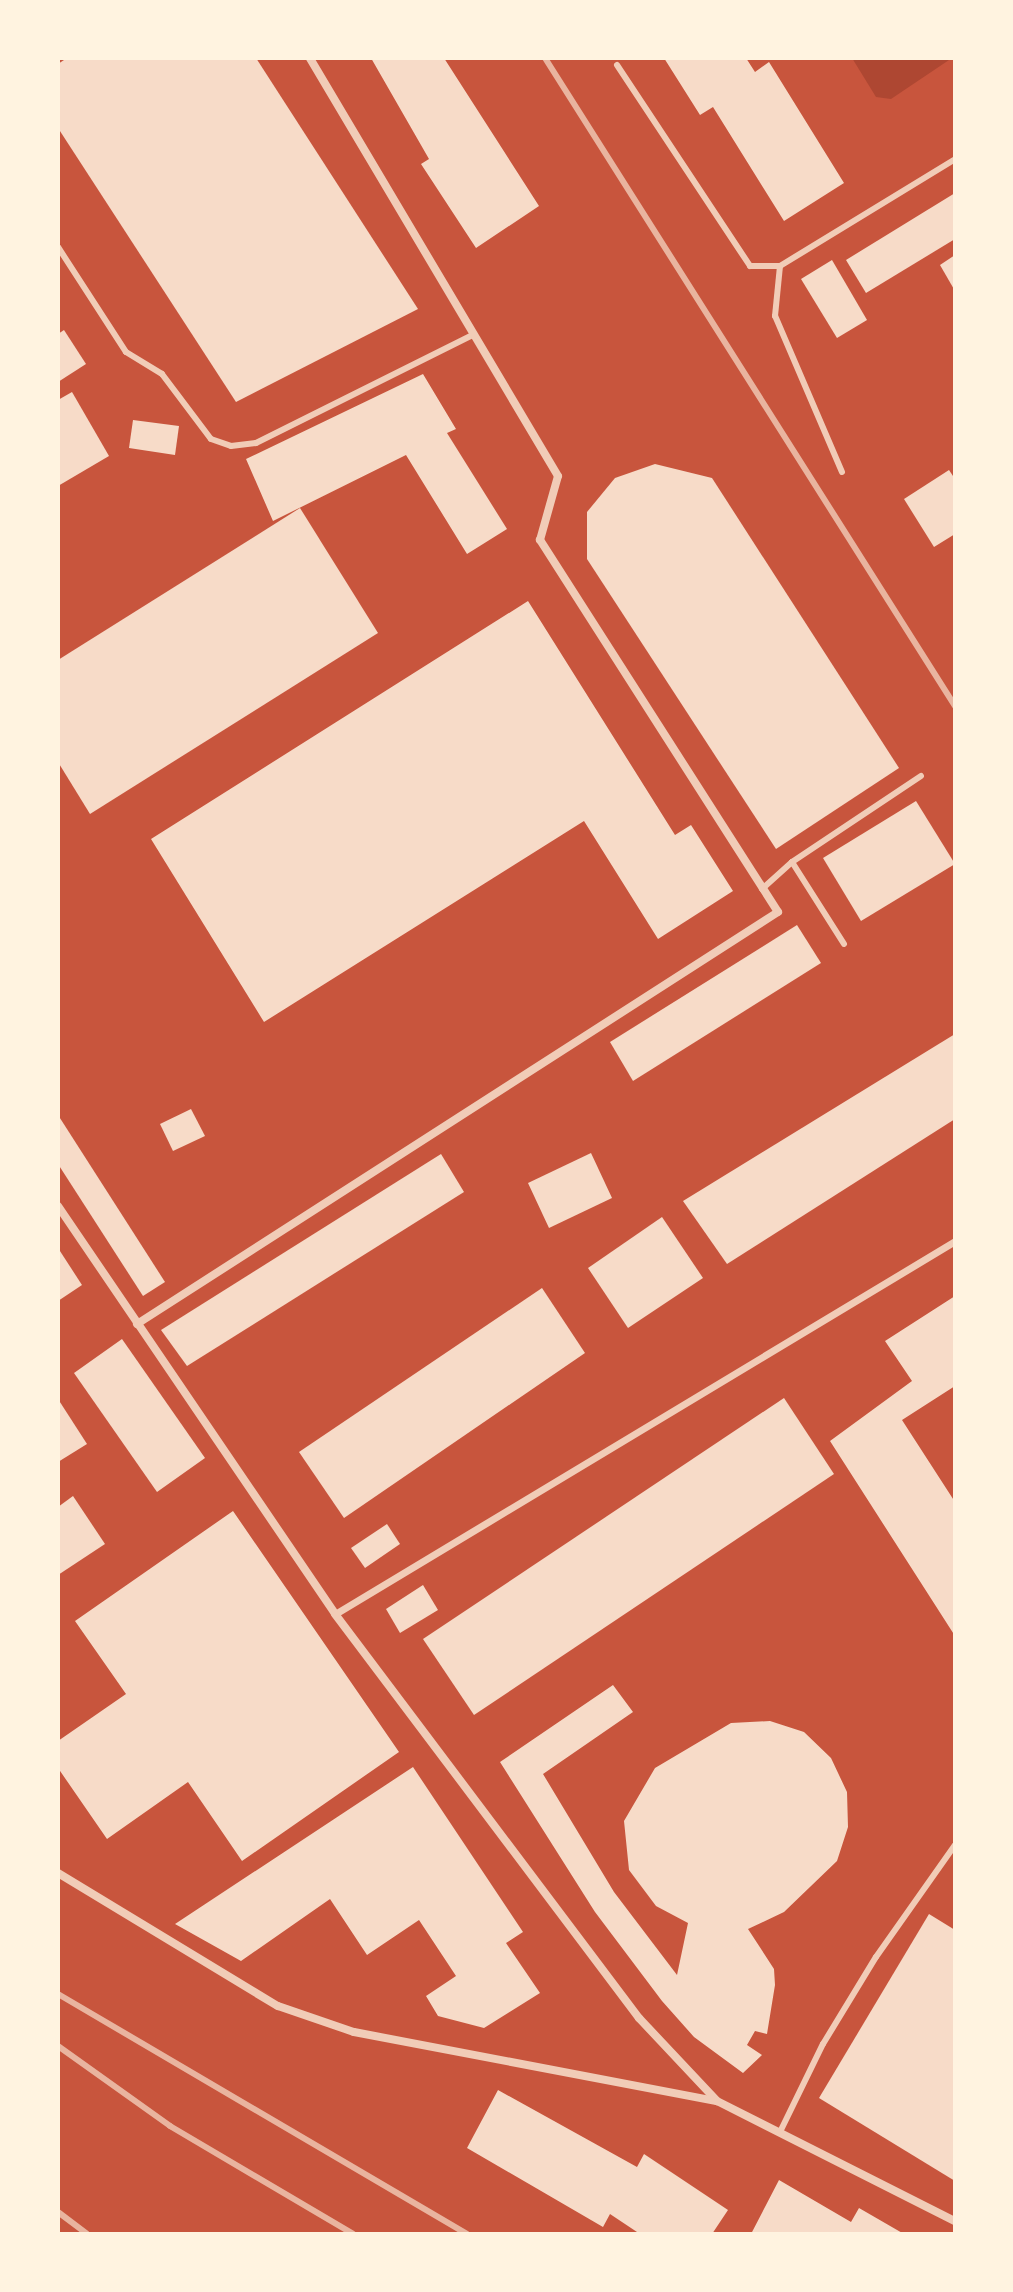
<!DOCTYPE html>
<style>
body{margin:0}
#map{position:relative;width:1013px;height:2292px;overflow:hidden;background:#c8553d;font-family:"PT Sans Narrow",sans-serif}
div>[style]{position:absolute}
.green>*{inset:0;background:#ae4732}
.building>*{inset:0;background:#f7dbc8}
.service>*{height:6px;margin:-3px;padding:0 3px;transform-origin:3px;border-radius:3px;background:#f1ccb7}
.pedestrian>*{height:7px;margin:-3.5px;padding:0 3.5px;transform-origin:3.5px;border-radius:3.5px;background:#f1ccb7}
.minor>*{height:8px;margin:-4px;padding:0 4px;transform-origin:4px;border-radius:4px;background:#f1ccb7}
.rail>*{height:6px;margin:-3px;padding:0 3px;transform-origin:3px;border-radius:3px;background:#e9b49f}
span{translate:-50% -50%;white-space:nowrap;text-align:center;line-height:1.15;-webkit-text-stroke:8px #fff3e0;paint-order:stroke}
.frame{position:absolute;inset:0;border:60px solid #fff3e0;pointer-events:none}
</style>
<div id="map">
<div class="green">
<div style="clip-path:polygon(852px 58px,952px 58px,891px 99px,876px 97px)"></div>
</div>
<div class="building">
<div style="clip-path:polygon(67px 58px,256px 58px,418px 309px,236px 402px,58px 128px,58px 64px)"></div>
<div style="clip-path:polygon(371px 58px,444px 58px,539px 206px,476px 248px,421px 164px,429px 159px)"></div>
<div style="clip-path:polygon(664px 58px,746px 58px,755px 72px,769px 62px,844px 183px,784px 221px,713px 107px,700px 115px)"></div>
<div style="clip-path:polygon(955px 193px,955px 239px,866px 293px,846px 260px)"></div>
<div style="clip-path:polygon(955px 255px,955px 291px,940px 265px)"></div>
<div style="clip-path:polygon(832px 260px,867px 320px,837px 338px,801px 279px)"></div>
<div style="clip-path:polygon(64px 330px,86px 364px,58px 382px,58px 334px)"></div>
<div style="clip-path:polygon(423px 374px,456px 429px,447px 433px,507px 529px,467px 554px,406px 455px,273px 521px,246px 459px)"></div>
<div style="clip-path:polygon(72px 392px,109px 456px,58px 486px,58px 400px)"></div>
<div style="clip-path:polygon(133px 420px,179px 426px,175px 455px,129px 448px)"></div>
<div style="clip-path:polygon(655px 464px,712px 478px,899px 768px,776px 849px,587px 559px,587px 512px,615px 478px)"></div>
<div style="clip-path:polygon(949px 470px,955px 479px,955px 534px,934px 547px,904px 499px)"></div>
<div style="clip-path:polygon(300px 508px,378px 633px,90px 814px,58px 762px,58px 660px)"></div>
<div style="clip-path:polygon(528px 601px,675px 835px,691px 825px,733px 891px,658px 939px,584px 821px,264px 1022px,151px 839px)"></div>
<div style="clip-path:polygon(916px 801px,955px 864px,861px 921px,823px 858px)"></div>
<div style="clip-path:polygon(797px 925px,821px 963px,633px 1081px,610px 1042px)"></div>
<div style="clip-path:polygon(955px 1034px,955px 1119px,727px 1264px,683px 1201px)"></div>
<div style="clip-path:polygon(191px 1109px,205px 1136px,173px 1151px,160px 1124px)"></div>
<div style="clip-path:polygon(58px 1115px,165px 1282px,143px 1296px,58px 1164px)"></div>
<div style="clip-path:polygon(591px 1153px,612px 1198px,549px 1228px,528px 1183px)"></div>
<div style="clip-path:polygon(441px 1154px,464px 1192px,187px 1366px,161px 1330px)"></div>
<div style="clip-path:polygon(662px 1217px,703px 1278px,628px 1328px,588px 1268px)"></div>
<div style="clip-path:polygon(58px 1248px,82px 1285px,58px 1301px)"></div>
<div style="clip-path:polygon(542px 1288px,585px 1353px,344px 1518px,299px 1452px)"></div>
<div style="clip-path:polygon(955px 1296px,955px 1386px,902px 1420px,955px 1502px,955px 1636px,830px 1441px,912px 1381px,885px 1341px)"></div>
<div style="clip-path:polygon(122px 1339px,205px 1458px,157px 1492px,74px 1373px)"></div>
<div style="clip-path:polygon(784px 1398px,834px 1474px,474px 1715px,423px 1639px)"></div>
<div style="clip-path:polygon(58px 1399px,87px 1444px,58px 1462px)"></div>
<div style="clip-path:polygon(73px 1496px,105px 1544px,58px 1575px,58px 1507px)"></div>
<div style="clip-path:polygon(233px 1511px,399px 1752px,242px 1861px,188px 1782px,107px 1839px,58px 1768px,58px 1741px,126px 1694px,75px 1621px)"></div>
<div style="clip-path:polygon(387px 1524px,400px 1544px,365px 1568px,351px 1548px)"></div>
<div style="clip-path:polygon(423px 1585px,438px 1610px,400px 1633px,386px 1609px)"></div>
<div style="clip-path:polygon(613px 1685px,633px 1712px,543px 1774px,614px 1892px,677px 1975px,688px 1923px,656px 1906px,629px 1870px,624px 1821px,655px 1768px,731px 1723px,770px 1721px,804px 1732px,831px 1758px,847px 1792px,848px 1827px,837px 1861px,784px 1912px,748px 1929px,774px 1969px,775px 1985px,767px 2034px,755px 2031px,747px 2045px,762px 2055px,743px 2073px,694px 2037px,662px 2001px,595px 1912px,500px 1762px)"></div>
<div style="clip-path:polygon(413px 1767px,523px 1932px,506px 1943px,540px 1993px,484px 2028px,438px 2016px,426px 1996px,456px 1976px,419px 1920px,367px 1955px,330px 1899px,241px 1961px,175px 1924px)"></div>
<div style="clip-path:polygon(929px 1914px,955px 1930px,955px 2181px,819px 2098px)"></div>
<div style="clip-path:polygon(498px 2090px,637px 2167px,644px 2154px,728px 2210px,712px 2234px,640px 2234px,610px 2214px,603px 2227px,467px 2148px)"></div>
<div style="clip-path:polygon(779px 2180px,851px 2222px,859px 2208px,904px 2234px,751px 2234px)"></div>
</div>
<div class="service">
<div style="left:617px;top:65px;width:241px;rotate:56.5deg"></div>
<div style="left:750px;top:266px;width:30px"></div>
<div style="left:58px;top:247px;width:125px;rotate:57.1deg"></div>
<div style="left:126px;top:352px;width:42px;rotate:31.4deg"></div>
<div style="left:162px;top:374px;width:81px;rotate:53deg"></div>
<div style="left:211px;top:439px;width:21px;rotate:19deg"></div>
<div style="left:231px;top:446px;width:25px;rotate:-7deg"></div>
<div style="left:256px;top:443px;width:242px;rotate:-26.5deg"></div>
<div style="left:842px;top:472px;width:170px;rotate:-113.2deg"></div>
<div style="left:775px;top:316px;width:50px;rotate:-84.3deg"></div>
<div style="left:780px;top:266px;width:205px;rotate:-31.4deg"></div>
<div style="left:792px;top:862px;width:97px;rotate:57.6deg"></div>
<div style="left:762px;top:889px;width:40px;rotate:-42deg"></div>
<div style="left:792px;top:862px;width:155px;rotate:-33.7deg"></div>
<div style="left:780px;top:2132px;width:98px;rotate:-64deg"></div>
<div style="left:823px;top:2044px;width:102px;rotate:-58.7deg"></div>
<div style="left:876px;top:1957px;width:137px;rotate:-54.8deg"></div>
</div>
<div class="pedestrian">
<div style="left:335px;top:1614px;width:724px;rotate:-31.03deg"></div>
</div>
<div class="minor">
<div style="left:58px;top:1206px;width:493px;rotate:55.8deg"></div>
<div style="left:335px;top:1614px;width:506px;rotate:53.04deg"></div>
<div style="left:639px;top:2018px;width:114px;rotate:46.8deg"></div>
<div style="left:717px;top:2101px;width:267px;rotate:26.8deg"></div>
<div style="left:137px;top:1324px;width:762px;rotate:-32.73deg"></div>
<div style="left:778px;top:912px;width:442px;rotate:-122.6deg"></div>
<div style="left:540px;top:540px;width:66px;rotate:-74.3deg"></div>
<div style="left:558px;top:476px;width:486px;rotate:-120.7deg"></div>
<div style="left:58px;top:1873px;width:257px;rotate:31.2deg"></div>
<div style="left:278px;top:2006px;width:80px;rotate:18.9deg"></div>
<div style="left:354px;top:2032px;width:369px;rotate:10.8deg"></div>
</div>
<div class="rail">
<div style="left:545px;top:58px;width:767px;rotate:57.68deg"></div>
<div style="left:58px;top:1994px;width:474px;rotate:30.4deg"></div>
<div style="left:58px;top:2046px;width:138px;rotate:35.5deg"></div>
<div style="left:170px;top:2126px;width:212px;rotate:30.5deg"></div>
<div style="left:58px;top:2212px;width:36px;rotate:37deg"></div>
</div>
<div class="frame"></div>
</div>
